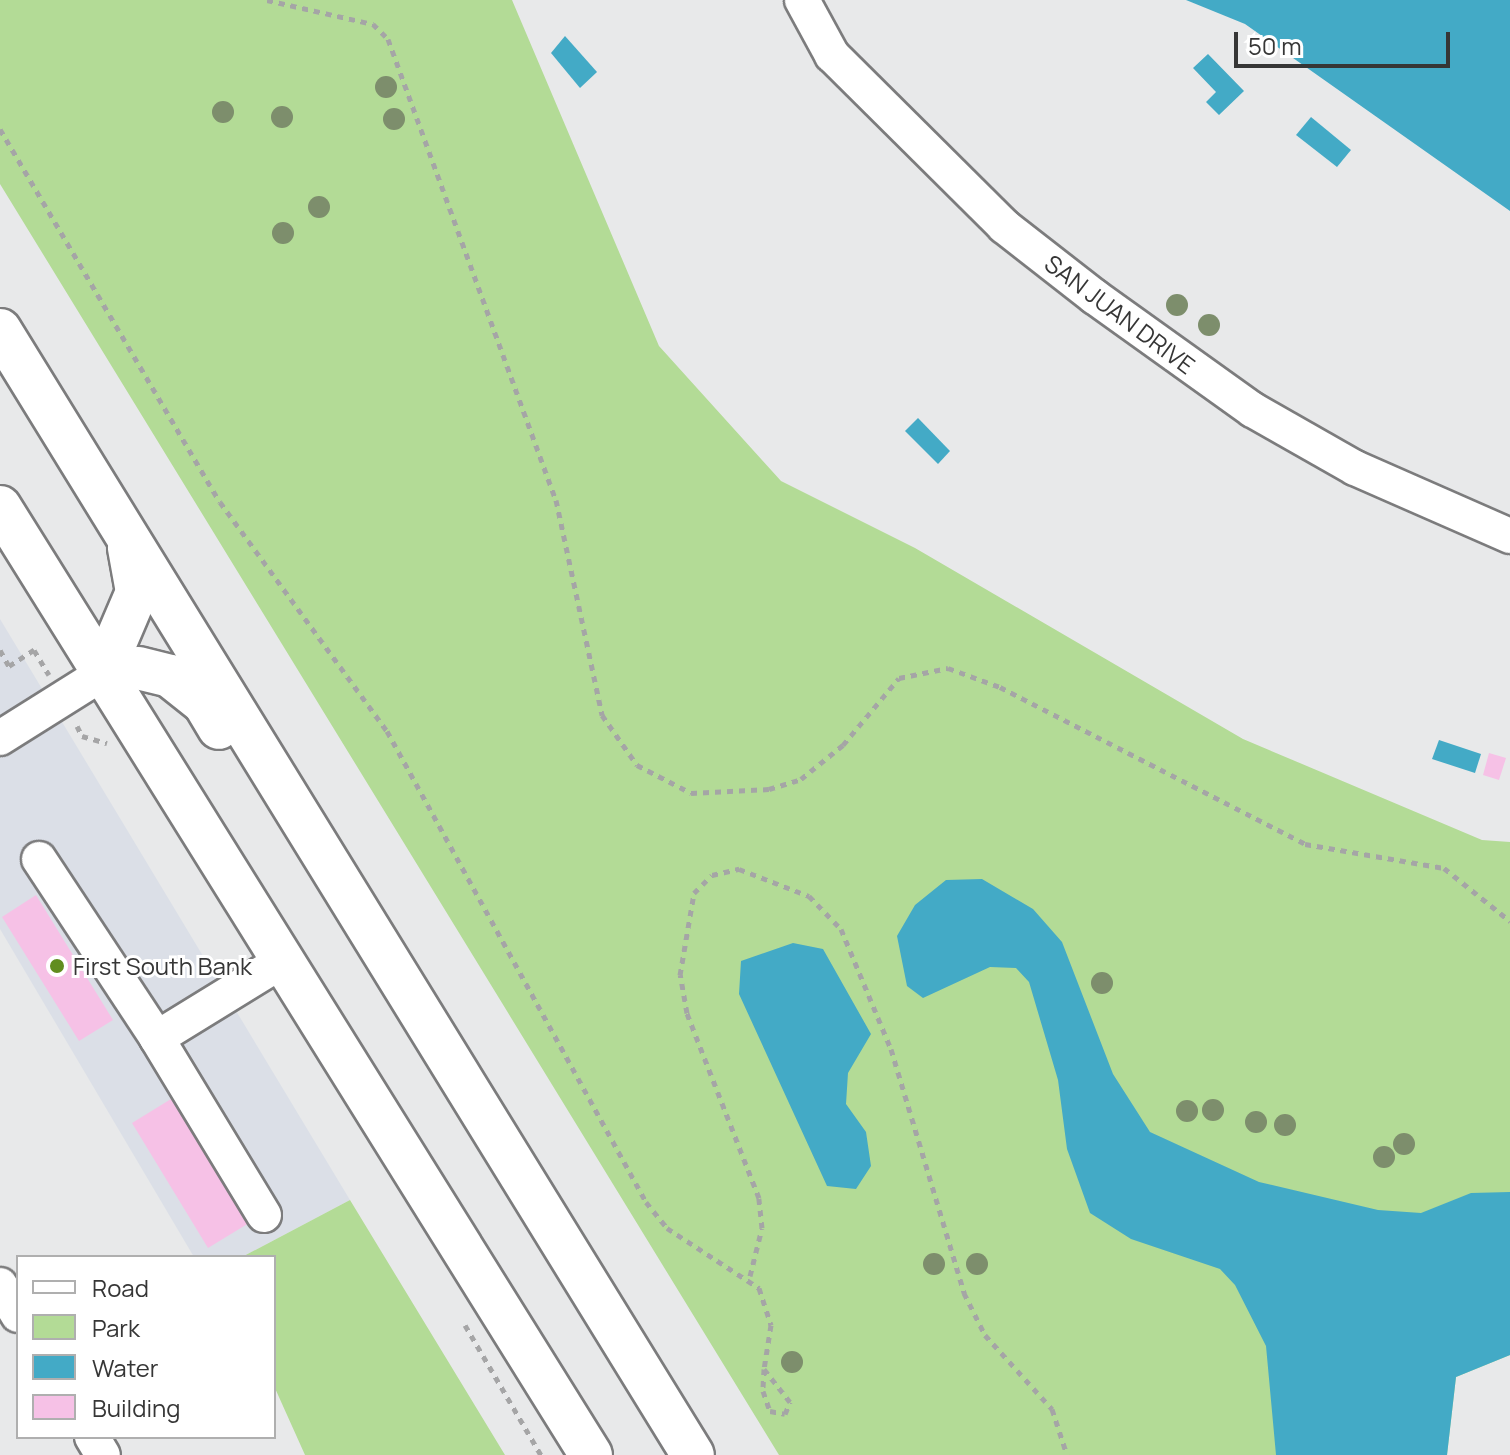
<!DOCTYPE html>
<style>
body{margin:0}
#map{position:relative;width:1510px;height:1455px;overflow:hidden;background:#e8e9ea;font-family:Manrope,sans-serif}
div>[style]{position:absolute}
.built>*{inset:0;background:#dbdfe7}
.green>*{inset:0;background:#b3db96}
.water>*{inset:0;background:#43aac6}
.building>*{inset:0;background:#f6c1e6}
.path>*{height:5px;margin-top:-2.5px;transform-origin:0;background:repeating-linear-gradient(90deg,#a5a5a6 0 6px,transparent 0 12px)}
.roads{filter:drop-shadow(2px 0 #7c7c7d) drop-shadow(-2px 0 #7c7c7d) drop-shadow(0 2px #7c7c7d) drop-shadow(0 -2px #7c7c7d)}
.minor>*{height:34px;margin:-17px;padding:0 17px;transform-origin:17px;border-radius:17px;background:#fff}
.major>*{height:42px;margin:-21px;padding:0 21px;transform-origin:21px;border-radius:21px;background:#fff}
.trees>*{width:22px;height:22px;margin:-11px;border-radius:50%;background:#7d8e6c}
.dots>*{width:22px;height:22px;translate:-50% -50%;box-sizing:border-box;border:4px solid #fff;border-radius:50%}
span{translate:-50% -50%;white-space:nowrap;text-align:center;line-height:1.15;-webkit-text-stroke:6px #fff;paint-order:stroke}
.street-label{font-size:24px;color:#363636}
.poi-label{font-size:24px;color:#363636}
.left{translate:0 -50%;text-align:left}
.legend{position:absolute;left:16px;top:1255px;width:260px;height:184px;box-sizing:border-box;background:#fff;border:2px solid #afafaf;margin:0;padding:10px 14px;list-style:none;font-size:24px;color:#363636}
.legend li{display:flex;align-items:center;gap:16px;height:40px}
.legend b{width:40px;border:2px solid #afafaf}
.scale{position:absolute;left:1234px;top:32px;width:216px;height:36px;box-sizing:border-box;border:4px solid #363636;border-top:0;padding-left:10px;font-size:24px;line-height:28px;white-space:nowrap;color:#363636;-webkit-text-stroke:6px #fff;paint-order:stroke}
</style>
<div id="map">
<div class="built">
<div style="clip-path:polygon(0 619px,350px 1200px,242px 1257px,194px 1257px,0 929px)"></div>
</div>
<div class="green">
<div style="clip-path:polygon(0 0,512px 0,659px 346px,781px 481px,915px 548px,1243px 739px,1482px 840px,1510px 842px,1510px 1355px,1456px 1377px,1447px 1455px,779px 1455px,0 184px)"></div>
<div style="clip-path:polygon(350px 1200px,505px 1455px,305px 1455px,274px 1386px,274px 1257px,242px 1257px)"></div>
</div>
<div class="water">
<div style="clip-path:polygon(1186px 0,1510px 0,1510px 211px,1245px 24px)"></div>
<div style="clip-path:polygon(565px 36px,597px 72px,580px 88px,551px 53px)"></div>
<div style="clip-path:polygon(1208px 54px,1244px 91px,1219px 115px,1206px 102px,1216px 92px,1193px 68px)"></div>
<div style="clip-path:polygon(1311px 117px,1351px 150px,1337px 167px,1296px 135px)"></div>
<div style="clip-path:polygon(918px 418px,950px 451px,938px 464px,905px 431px)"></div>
<div style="clip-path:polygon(1439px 740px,1481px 754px,1475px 773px,1432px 759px)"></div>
<div style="clip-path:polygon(982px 879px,1033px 909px,1062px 942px,1113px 1074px,1150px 1132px,1259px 1182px,1378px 1210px,1421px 1213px,1471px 1193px,1510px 1192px,1510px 1355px,1456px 1377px,1447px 1455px,1276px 1455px,1266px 1346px,1235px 1285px,1220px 1269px,1131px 1239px,1090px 1213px,1067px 1149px,1058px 1080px,1029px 982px,1016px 968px,990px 967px,923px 998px,907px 986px,897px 936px,915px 905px,946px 880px)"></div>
<div style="clip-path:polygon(793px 943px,823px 949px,871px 1034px,848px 1073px,846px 1104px,866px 1132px,871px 1166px,856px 1189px,827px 1186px,739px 994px,741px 961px)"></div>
</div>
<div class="building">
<div style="clip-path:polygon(1489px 753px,1506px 758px,1499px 780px,1483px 775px)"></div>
<div style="clip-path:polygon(36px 895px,113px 1020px,79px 1041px,2px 917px)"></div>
<div style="clip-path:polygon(171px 1099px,249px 1223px,208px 1248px,132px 1123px)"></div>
</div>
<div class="path">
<div style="left:267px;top:0;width:109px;rotate:12.8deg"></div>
<div style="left:373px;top:24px;width:21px;rotate:45deg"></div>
<div style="left:388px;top:39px;width:491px;rotate:70deg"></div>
<div style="left:556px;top:500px;width:220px;rotate:77.9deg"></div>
<div style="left:602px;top:715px;width:61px;rotate:55deg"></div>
<div style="left:637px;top:765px;width:61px;rotate:27.4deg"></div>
<div style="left:691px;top:793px;width:78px;rotate:-2.9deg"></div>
<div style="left:769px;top:789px;width:34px;rotate:-17deg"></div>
<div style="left:801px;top:779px;width:54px;rotate:-39deg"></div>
<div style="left:843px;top:745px;width:87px;rotate:-50.1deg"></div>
<div style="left:899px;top:678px;width:50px;rotate:-11.5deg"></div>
<div style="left:948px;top:668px;width:55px;rotate:20.1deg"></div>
<div style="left:1000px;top:687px;width:343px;rotate:27.2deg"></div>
<div style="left:1305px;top:844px;width:141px;rotate:9.8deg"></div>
<div style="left:1444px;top:868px;width:85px;rotate:38.8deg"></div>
<div style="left:0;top:129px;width:433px;rotate:59.5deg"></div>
<div style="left:220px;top:502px;width:283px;rotate:53.9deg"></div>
<div style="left:387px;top:731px;width:538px;rotate:61.19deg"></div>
<div style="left:646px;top:1202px;width:33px;rotate:51deg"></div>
<div style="left:667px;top:1228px;width:110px;rotate:33.1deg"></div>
<div style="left:759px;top:1288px;width:39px;rotate:72deg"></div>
<div style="left:771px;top:1325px;width:45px;rotate:99deg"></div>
<div style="left:764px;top:1369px;width:22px;rotate:93deg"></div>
<div style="left:763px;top:1391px;width:21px;rotate:71deg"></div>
<div style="left:770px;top:1411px;width:15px;rotate:11deg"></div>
<div style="left:785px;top:1414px;width:13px;rotate:-67deg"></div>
<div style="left:790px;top:1402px;width:42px;rotate:-128.2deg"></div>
<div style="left:0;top:650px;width:18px;rotate:61deg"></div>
<div style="left:9px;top:666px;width:30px;rotate:-33deg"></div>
<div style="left:34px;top:650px;width:29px;rotate:59deg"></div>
<div style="left:77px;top:726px;width:11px;rotate:63deg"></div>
<div style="left:82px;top:736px;width:26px;rotate:16deg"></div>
<div style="left:750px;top:1276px;width:49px;rotate:-76deg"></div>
<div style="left:762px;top:1228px;width:30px;rotate:-96deg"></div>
<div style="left:759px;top:1198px;width:199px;rotate:-111.3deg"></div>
<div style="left:687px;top:1013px;width:39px;rotate:-100deg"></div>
<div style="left:680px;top:975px;width:83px;rotate:-80.3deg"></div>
<div style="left:694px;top:893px;width:25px;rotate:-45deg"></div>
<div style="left:712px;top:875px;width:28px;rotate:-13deg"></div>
<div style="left:739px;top:869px;width:75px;rotate:21.1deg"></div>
<div style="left:809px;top:896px;width:46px;rotate:45.9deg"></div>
<div style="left:841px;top:929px;width:130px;rotate:67.4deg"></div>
<div style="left:891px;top:1049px;width:255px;rotate:73.3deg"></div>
<div style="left:964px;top:1293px;width:47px;rotate:63.4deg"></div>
<div style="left:985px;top:1335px;width:100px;rotate:47.8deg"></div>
<div style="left:1052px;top:1409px;width:48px;rotate:71.9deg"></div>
<div style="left:465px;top:1325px;width:151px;rotate:59.7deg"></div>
</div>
<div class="roads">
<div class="minor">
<div style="left:802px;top:0;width:63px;rotate:61.4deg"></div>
<div style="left:832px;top:55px;width:243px;rotate:44.8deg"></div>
<div style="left:1004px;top:226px;width:115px;rotate:38deg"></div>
<div style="left:1095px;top:297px;width:194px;rotate:35.6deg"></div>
<div style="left:1253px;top:410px;width:117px;rotate:29.6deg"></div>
<div style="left:1355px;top:468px;width:169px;rotate:23.7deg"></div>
<div style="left:0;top:738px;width:120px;rotate:-32.1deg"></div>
<div style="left:39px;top:859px;width:214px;rotate:56.6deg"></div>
<div style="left:264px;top:1215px;width:207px;rotate:-121.2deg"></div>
<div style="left:157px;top:1038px;width:147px;rotate:-31.6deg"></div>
<div style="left:0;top:1285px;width:35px;rotate:59deg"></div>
<div style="left:92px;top:1437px;width:21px;rotate:59deg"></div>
</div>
<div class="major">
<div style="left:0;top:330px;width:1321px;rotate:58.37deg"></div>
<div style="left:0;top:507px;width:1117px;rotate:58.06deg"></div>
<div style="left:102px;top:674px;width:36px;rotate:-9deg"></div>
<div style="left:138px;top:668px;width:33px;rotate:14deg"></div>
<div style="left:170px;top:676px;width:43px;rotate:38.5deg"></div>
<div style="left:204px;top:703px;width:29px;rotate:59deg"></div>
<div style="left:102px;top:674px;width:89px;rotate:-66.9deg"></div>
<div style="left:137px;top:592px;width:45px;rotate:-100.3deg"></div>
</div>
</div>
<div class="trees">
<div style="left:386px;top:87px"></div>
<div style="left:223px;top:112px"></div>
<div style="left:282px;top:117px"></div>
<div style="left:394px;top:119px"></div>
<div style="left:319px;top:207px"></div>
<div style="left:283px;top:233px"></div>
<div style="left:1177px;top:305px"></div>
<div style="left:1209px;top:325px"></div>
<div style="left:1102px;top:983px"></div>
<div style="left:1213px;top:1110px"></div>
<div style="left:1187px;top:1111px"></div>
<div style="left:1256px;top:1122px"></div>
<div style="left:1285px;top:1125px"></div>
<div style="left:1404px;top:1144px"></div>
<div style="left:1384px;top:1157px"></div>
<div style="left:934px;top:1264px"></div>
<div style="left:977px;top:1264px"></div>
<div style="left:792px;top:1362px"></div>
</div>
<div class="dots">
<div style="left:57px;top:966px;background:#618d1f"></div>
</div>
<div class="street-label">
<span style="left:1120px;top:314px;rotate:37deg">SAN JUAN DRIVE</span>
</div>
<div class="poi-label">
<span class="left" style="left:73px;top:966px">First South Bank</span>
</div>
<ul class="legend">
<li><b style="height:10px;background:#fff"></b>Road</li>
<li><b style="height:22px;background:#b3db96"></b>Park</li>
<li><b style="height:22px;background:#43aac6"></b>Water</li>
<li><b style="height:22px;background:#f6c1e6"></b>Building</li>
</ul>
<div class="scale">50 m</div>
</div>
